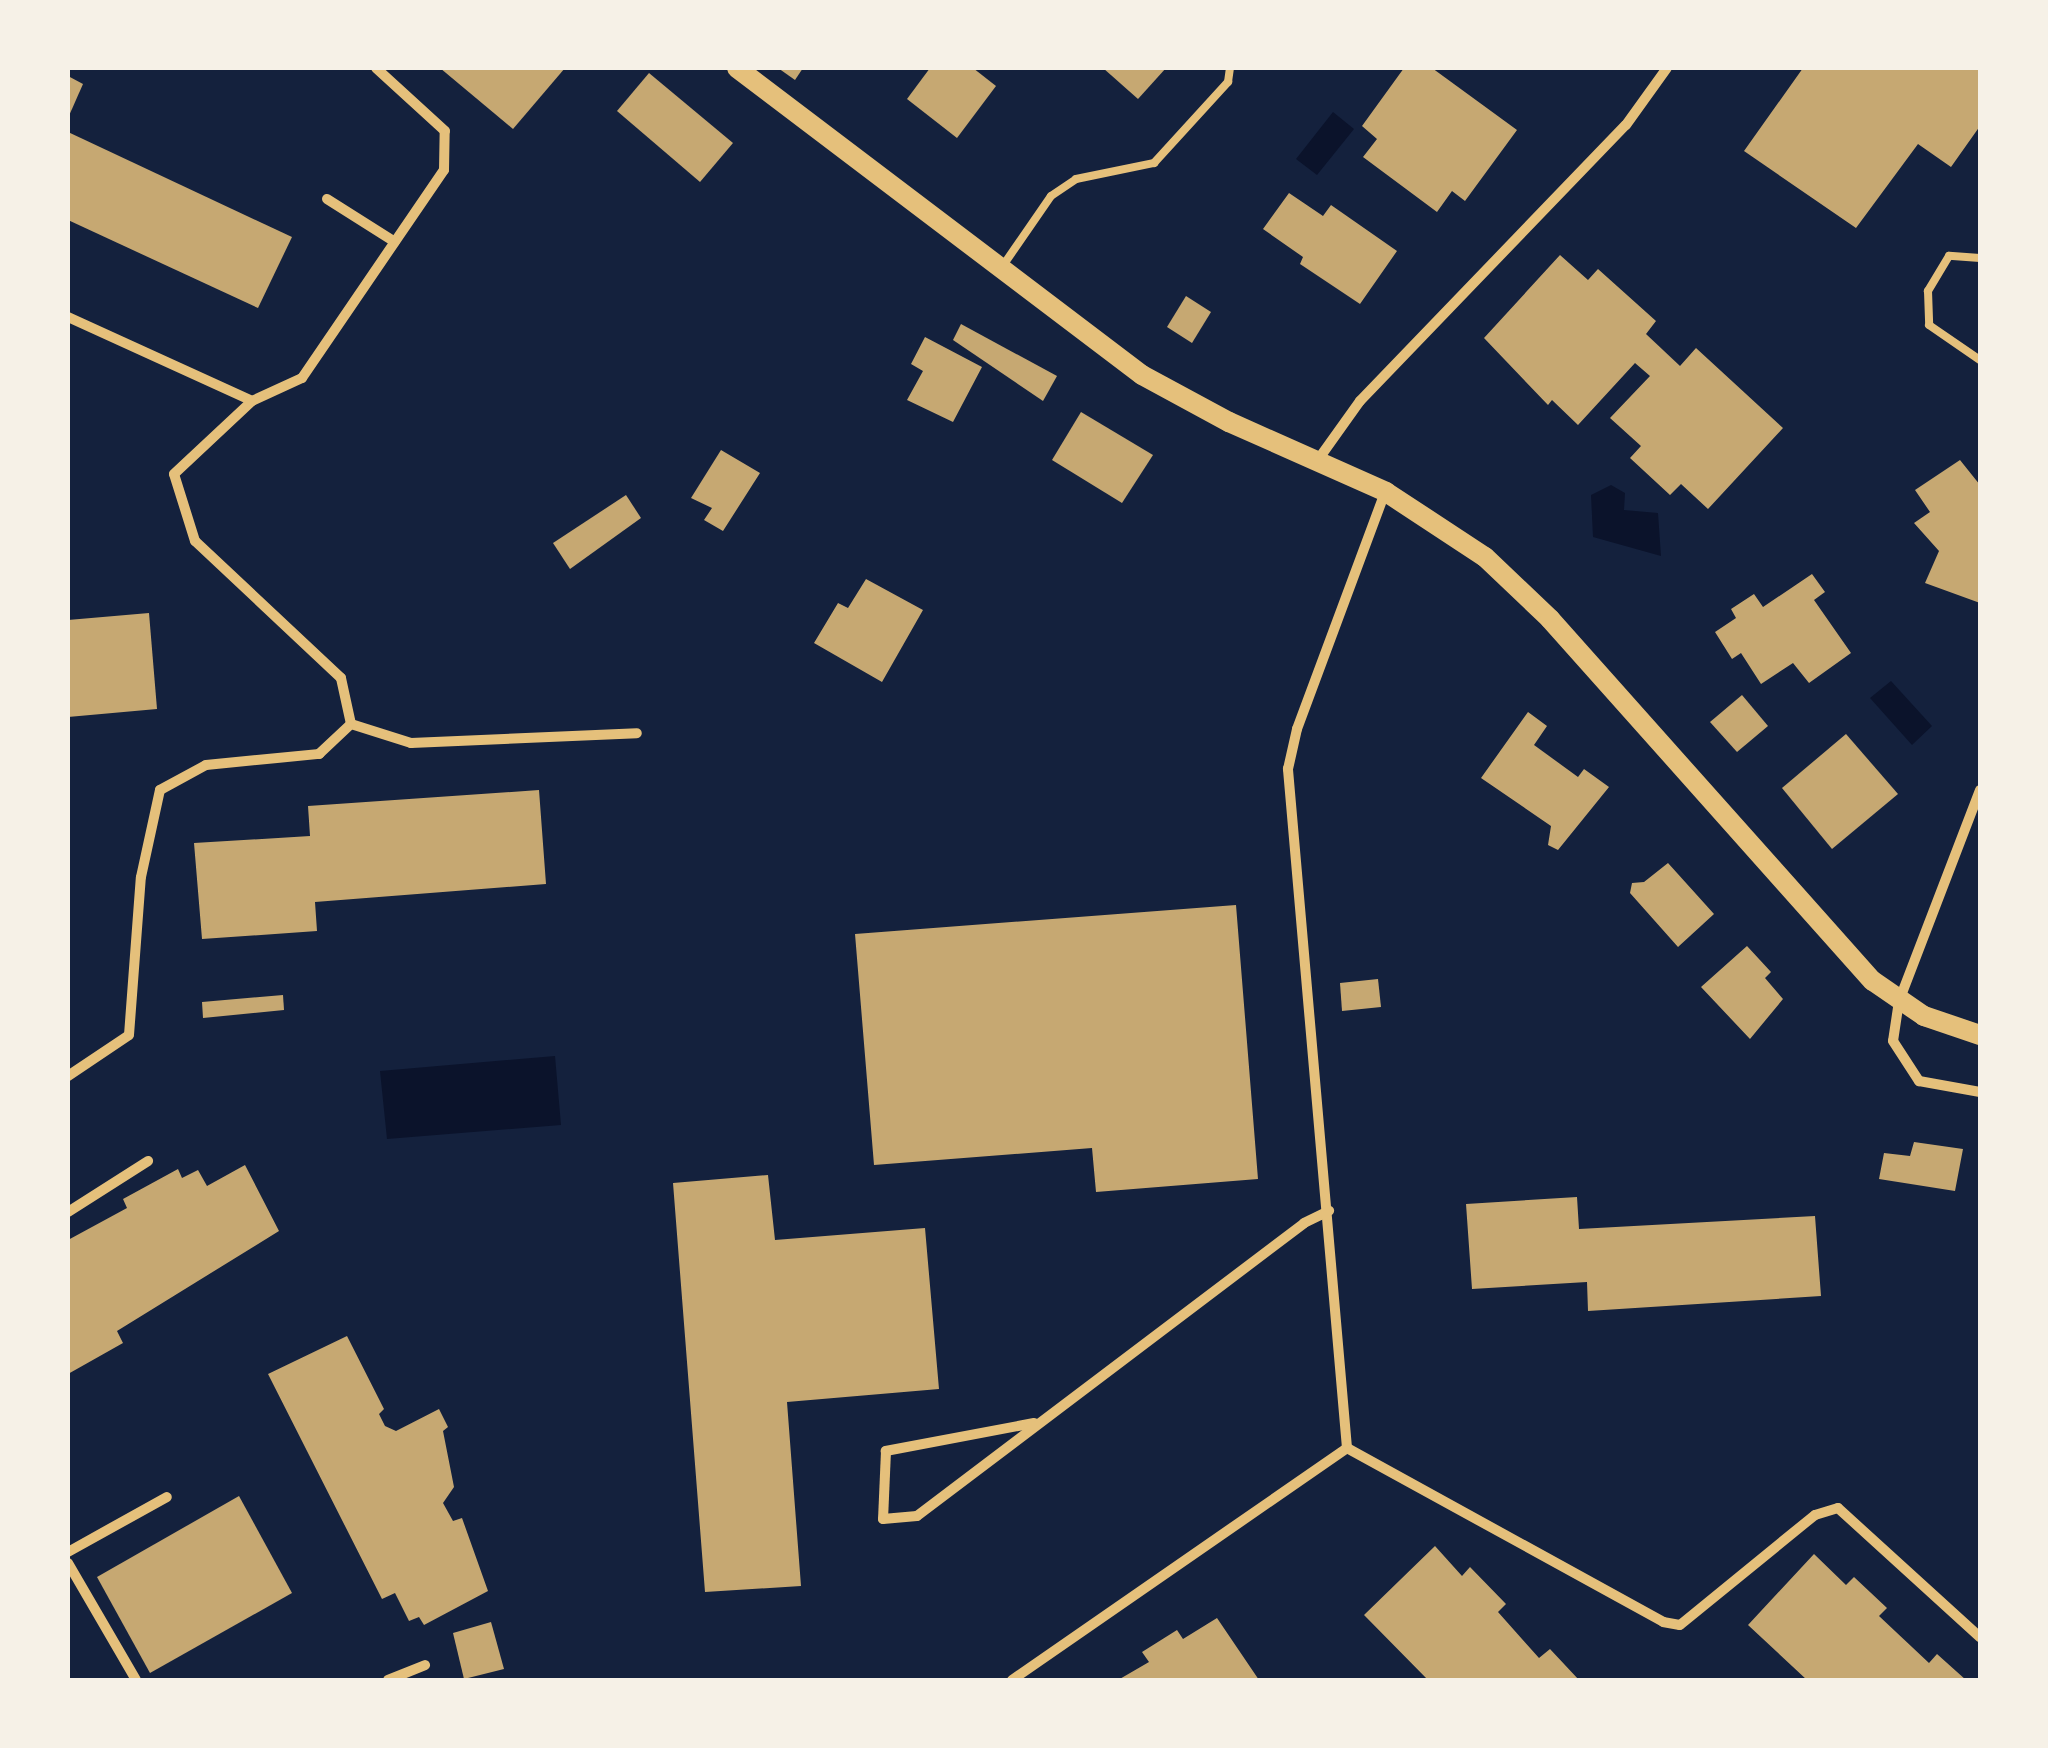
<!DOCTYPE html>
<style>
body{margin:0}
#map{position:relative;width:2048px;height:1748px;overflow:hidden;background:#14213d;font-family:"Golos Text",sans-serif}
div>[style]{position:absolute}
.water>*{inset:0;background:#0b132b}
.building>*{inset:0;background:#c6a872}
.service>*{height:8px;margin:-4px;padding:0 4px;transform-origin:4px;border-radius:4px;background:#e5c07b}
.minor>*{height:10px;margin:-5px;padding:0 5px;transform-origin:5px;border-radius:5px;background:#e5c07b}
.secondary>*{height:20px;margin:-10px;padding:0 10px;transform-origin:10px;border-radius:10px;background:#e5c07b}
span{translate:-50% -50%;white-space:nowrap;text-align:center;line-height:1.15;-webkit-text-stroke:8px #f6f1e7;paint-order:stroke}
.frame{position:absolute;inset:0;border:70px solid #f6f1e7;pointer-events:none}
</style>
<div id="map">
<div class="water">
<div style="clip-path:polygon(1333px 112px,1354px 129px,1317px 175px,1296px 159px)"></div>
<div style="clip-path:polygon(1611px 485px,1625px 493px,1624px 510px,1658px 513px,1661px 556px,1593px 537px,1591px 495px)"></div>
<div style="clip-path:polygon(1891px 681px,1932px 726px,1912px 745px,1870px 698px)"></div>
<div style="clip-path:polygon(555px 1056px,561px 1125px,387px 1139px,380px 1071px)"></div>
</div>
<div class="building">
<div style="clip-path:polygon(440px 68px,565px 68px,513px 129px)"></div>
<div style="clip-path:polygon(778px 68px,803px 68px,795px 80px)"></div>
<div style="clip-path:polygon(930px 68px,973px 68px,996px 86px,957px 138px,907px 99px)"></div>
<div style="clip-path:polygon(1103px 68px,1166px 68px,1138px 99px)"></div>
<div style="clip-path:polygon(1404px 68px,1432px 68px,1517px 130px,1465px 201px,1452px 191px,1437px 212px,1363px 157px,1377px 139px,1362px 126px)"></div>
<div style="clip-path:polygon(1803px 68px,1980px 68px,1980px 126px,1951px 167px,1918px 144px,1856px 228px,1744px 151px)"></div>
<div style="clip-path:polygon(649px 73px,733px 143px,700px 182px,617px 111px)"></div>
<div style="clip-path:polygon(68px 76px,83px 84px,68px 118px)"></div>
<div style="clip-path:polygon(68px 132px,292px 237px,258px 308px,68px 220px)"></div>
<div style="clip-path:polygon(1289px 193px,1323px 216px,1331px 205px,1397px 251px,1360px 304px,1300px 264px,1303px 257px,1263px 229px)"></div>
<div style="clip-path:polygon(1560px 255px,1588px 280px,1598px 269px,1656px 321px,1646px 334px,1680px 366px,1696px 348px,1783px 428px,1708px 509px,1681px 484px,1670px 495px,1630px 458px,1641px 446px,1610px 418px,1650px 376px,1635px 363px,1578px 425px,1552px 400px,1548px 405px,1484px 338px)"></div>
<div style="clip-path:polygon(1186px 296px,1211px 312px,1192px 343px,1167px 327px)"></div>
<div style="clip-path:polygon(961px 324px,1057px 376px,1043px 401px,953px 340px)"></div>
<div style="clip-path:polygon(925px 337px,982px 367px,953px 422px,907px 400px,923px 371px,911px 364px)"></div>
<div style="clip-path:polygon(1081px 412px,1153px 455px,1122px 503px,1052px 460px)"></div>
<div style="clip-path:polygon(721px 450px,760px 473px,723px 531px,704px 520px,712px 508px,691px 498px)"></div>
<div style="clip-path:polygon(1960px 460px,1980px 485px,1980px 603px,1925px 583px,1939px 551px,1914px 523px,1930px 512px,1915px 490px)"></div>
<div style="clip-path:polygon(626px 495px,641px 518px,570px 569px,553px 543px)"></div>
<div style="clip-path:polygon(1812px 574px,1825px 592px,1814px 600px,1851px 653px,1809px 683px,1793px 663px,1761px 684px,1741px 653px,1732px 659px,1715px 632px,1736px 618px,1731px 609px,1754px 594px,1763px 607px)"></div>
<div style="clip-path:polygon(866px 579px,923px 610px,882px 682px,814px 643px,838px 603px,848px 608px)"></div>
<div style="clip-path:polygon(149px 613px,157px 709px,68px 717px,68px 620px)"></div>
<div style="clip-path:polygon(1742px 695px,1768px 726px,1737px 752px,1710px 722px)"></div>
<div style="clip-path:polygon(1528px 712px,1547px 726px,1534px 745px,1578px 777px,1584px 769px,1609px 787px,1558px 850px,1548px 845px,1551px 826px,1481px 778px)"></div>
<div style="clip-path:polygon(1846px 734px,1898px 794px,1832px 849px,1782px 788px)"></div>
<div style="clip-path:polygon(539px 790px,546px 884px,315px 902px,317px 931px,202px 939px,194px 843px,310px 836px,308px 806px)"></div>
<div style="clip-path:polygon(1668px 863px,1714px 914px,1678px 947px,1630px 893px,1632px 883px,1644px 882px)"></div>
<div style="clip-path:polygon(1236px 905px,1258px 1179px,1096px 1192px,1092px 1148px,874px 1165px,855px 934px)"></div>
<div style="clip-path:polygon(1747px 946px,1771px 972px,1765px 978px,1783px 999px,1750px 1039px,1701px 987px)"></div>
<div style="clip-path:polygon(1378px 979px,1381px 1007px,1342px 1011px,1340px 983px)"></div>
<div style="clip-path:polygon(283px 995px,284px 1010px,203px 1018px,202px 1002px)"></div>
<div style="clip-path:polygon(1914px 1142px,1963px 1149px,1955px 1191px,1879px 1179px,1884px 1153px,1910px 1156px)"></div>
<div style="clip-path:polygon(245px 1165px,279px 1231px,117px 1331px,123px 1343px,68px 1374px,68px 1240px,127px 1208px,123px 1199px,178px 1169px,182px 1178px,198px 1170px,207px 1186px)"></div>
<div style="clip-path:polygon(768px 1175px,775px 1240px,925px 1228px,939px 1389px,787px 1402px,801px 1586px,705px 1592px,673px 1183px)"></div>
<div style="clip-path:polygon(1577px 1197px,1579px 1229px,1815px 1216px,1821px 1296px,1588px 1311px,1587px 1282px,1472px 1289px,1466px 1204px)"></div>
<div style="clip-path:polygon(347px 1336px,384px 1409px,379px 1414px,385px 1426px,396px 1431px,439px 1409px,448px 1427px,443px 1431px,454px 1487px,443px 1503px,453px 1521px,462px 1518px,488px 1591px,424px 1625px,419px 1617px,409px 1621px,395px 1593px,382px 1599px,268px 1374px)"></div>
<div style="clip-path:polygon(239px 1496px,292px 1593px,150px 1673px,97px 1577px)"></div>
<div style="clip-path:polygon(1435px 1546px,1462px 1576px,1470px 1567px,1506px 1604px,1498px 1612px,1539px 1658px,1550px 1649px,1579px 1680px,1428px 1680px,1364px 1615px)"></div>
<div style="clip-path:polygon(1814px 1554px,1846px 1585px,1854px 1577px,1887px 1608px,1879px 1616px,1929px 1663px,1937px 1654px,1966px 1680px,1807px 1680px,1748px 1625px)"></div>
<div style="clip-path:polygon(1217px 1618px,1259px 1680px,1118px 1680px,1149px 1662px,1142px 1652px,1177px 1630px,1183px 1639px)"></div>
<div style="clip-path:polygon(491px 1622px,504px 1669px,464px 1679px,453px 1633px)"></div>
</div>
<div class="service">
<div style="left:1980px;top:258px;width:31px;rotate:-176deg"></div>
<div style="left:1949px;top:256px;width:41px;rotate:121deg"></div>
<div style="left:1928px;top:291px;width:34px;rotate:88deg"></div>
<div style="left:1929px;top:325px;width:62px;rotate:34.5deg"></div>
<div style="left:1002px;top:267px;width:86px;rotate:-55.4deg"></div>
<div style="left:1051px;top:196px;width:30px;rotate:-34deg"></div>
<div style="left:1076px;top:179px;width:80px;rotate:-11.6deg"></div>
<div style="left:1154px;top:163px;width:110px;rotate:-47.6deg"></div>
<div style="left:1228px;top:82px;width:14px;rotate:-82deg"></div>
</div>
<div class="minor">
<div style="left:327px;top:199px;width:80px;rotate:32.3deg"></div>
<div style="left:68px;top:317px;width:202px;rotate:24.5deg"></div>
<div style="left:1320px;top:457px;width:69px;rotate:-54.5deg"></div>
<div style="left:1360px;top:401px;width:383px;rotate:-46.1deg"></div>
<div style="left:1626px;top:125px;width:70px;rotate:-54.3deg"></div>
<div style="left:351px;top:724px;width:63px;rotate:17.6deg"></div>
<div style="left:411px;top:743px;width:226px;rotate:-2.5deg"></div>
<div style="left:1980px;top:790px;width:226px;rotate:111deg"></div>
<div style="left:1899px;top:1001px;width:40px;rotate:98.5deg"></div>
<div style="left:1893px;top:1041px;width:48px;rotate:57deg"></div>
<div style="left:1919px;top:1081px;width:62px;rotate:10.2deg"></div>
<div style="left:68px;top:1076px;width:73px;rotate:-33.9deg"></div>
<div style="left:129px;top:1035px;width:158px;rotate:-85.7deg"></div>
<div style="left:141px;top:877px;width:89px;rotate:-77.7deg"></div>
<div style="left:160px;top:790px;width:52px;rotate:-28.5deg"></div>
<div style="left:206px;top:765px;width:114px;rotate:-5.6deg"></div>
<div style="left:319px;top:754px;width:44px;rotate:-43.2deg"></div>
<div style="left:351px;top:724px;width:47px;rotate:-102.3deg"></div>
<div style="left:341px;top:678px;width:200px;rotate:-136.8deg"></div>
<div style="left:195px;top:541px;width:70px;rotate:-107.4deg"></div>
<div style="left:174px;top:474px;width:107px;rotate:-43.1deg"></div>
<div style="left:252px;top:401px;width:55px;rotate:-24.7deg"></div>
<div style="left:302px;top:378px;width:252px;rotate:-55.7deg"></div>
<div style="left:444px;top:170px;width:39px;rotate:-89deg"></div>
<div style="left:445px;top:131px;width:93px;rotate:-137.6deg"></div>
<div style="left:68px;top:1212px;width:95px;rotate:-32.5deg"></div>
<div style="left:1034px;top:1423px;width:151px;rotate:169.3deg"></div>
<div style="left:886px;top:1451px;width:68px;rotate:92.5deg"></div>
<div style="left:883px;top:1519px;width:34px;rotate:-5deg"></div>
<div style="left:917px;top:1516px;width:485px;rotate:-37.1deg"></div>
<div style="left:1304px;top:1223px;width:28px;rotate:-26deg"></div>
<div style="left:1347px;top:1448px;width:361px;rotate:28.8deg"></div>
<div style="left:1663px;top:1622px;width:17px;rotate:10deg"></div>
<div style="left:1680px;top:1625px;width:174px;rotate:-39.2deg"></div>
<div style="left:1815px;top:1515px;width:24px;rotate:-17deg"></div>
<div style="left:1838px;top:1508px;width:192px;rotate:42.3deg"></div>
<div style="left:68px;top:1552px;width:113px;rotate:-29.1deg"></div>
<div style="left:68px;top:1563px;width:135px;rotate:59.8deg"></div>
<div style="left:388px;top:1680px;width:40px;rotate:-22deg"></div>
<div style="left:1012px;top:1680px;width:407px;rotate:-34.7deg"></div>
<div style="left:1347px;top:1448px;width:682px;rotate:-94.97deg"></div>
<div style="left:1288px;top:769px;width:41px;rotate:-77.3deg"></div>
<div style="left:1297px;top:729px;width:252px;rotate:-69.6deg"></div>
</div>
<div class="secondary">
<div style="left:737px;top:68px;width:508px;rotate:37.16deg"></div>
<div style="left:1142px;top:375px;width:99px;rotate:28.4deg"></div>
<div style="left:1229px;top:422px;width:172px;rotate:24deg"></div>
<div style="left:1386px;top:492px;width:118px;rotate:33.3deg"></div>
<div style="left:1485px;top:557px;width:90px;rotate:43.6deg"></div>
<div style="left:1550px;top:619px;width:485px;rotate:48.3deg"></div>
<div style="left:1873px;top:981px;width:62px;rotate:34.5deg"></div>
<div style="left:1924px;top:1016px;width:59px;rotate:18.7deg"></div>
</div>
<div class="frame"></div>
</div>
